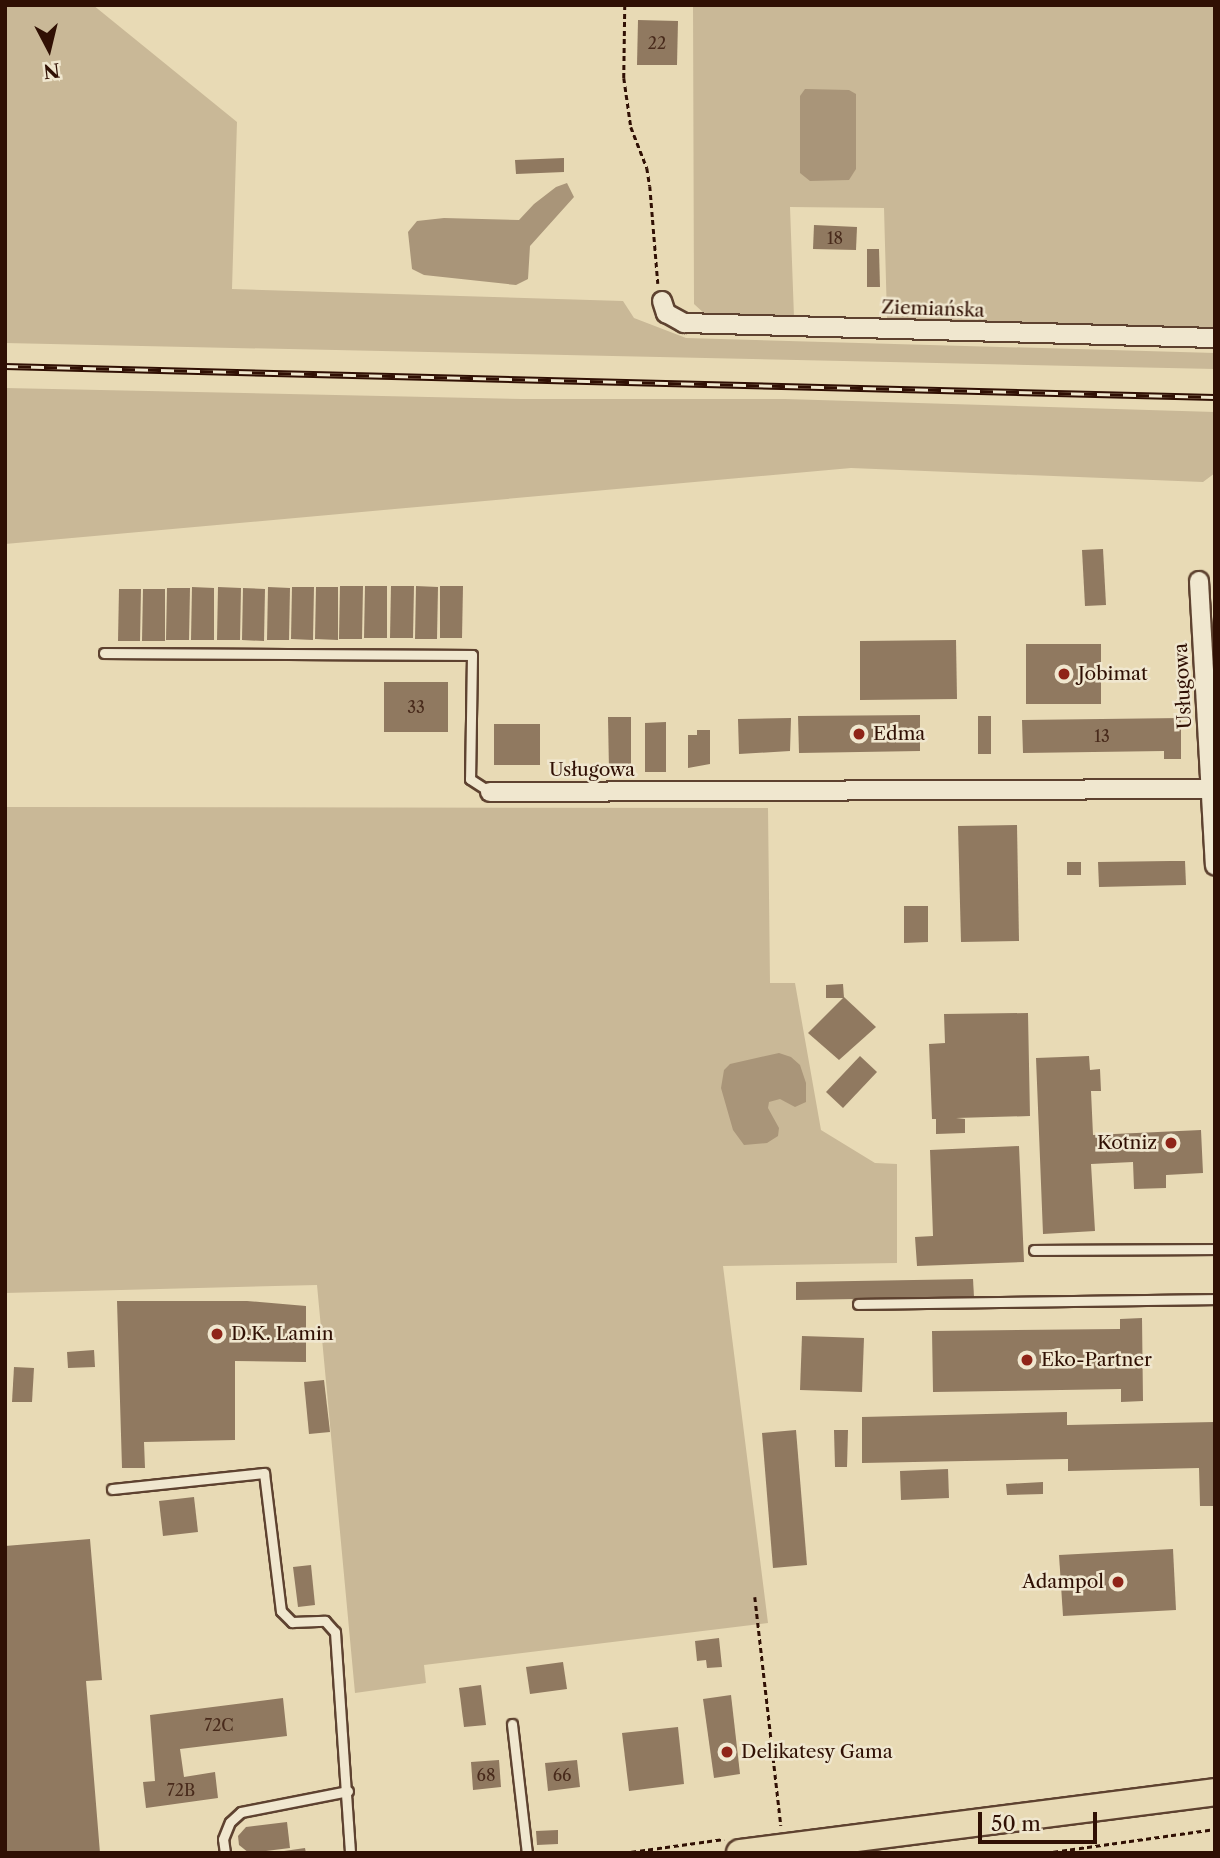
<!DOCTYPE html>
<meta charset="utf-8">
<style>
body{margin:0}
#map{position:relative;width:1220px;height:1858px;overflow:hidden;background:#e8dab5;font-family:"Libre Caslon Text",serif}
div>[style]{position:absolute}
.green>*{inset:0;background:#c9b897}
.water>*{inset:0;background:#a99579}
.building>*{inset:0;background:#907960}
.path>*{height:2.5px;margin-top:-1.25px;transform-origin:0;background:repeating-linear-gradient(90deg,#301004 0 5px,transparent 0 8.5px)}
.roads{filter:drop-shadow(2px 0 #5e4230) drop-shadow(-2px 0 #5e4230) drop-shadow(0 2px #5e4230) drop-shadow(0 -2px #5e4230)}
.lane>*{height:9px;margin:-4.5px;padding:0 4.5px;transform-origin:4.5px;border-radius:4.5px;background:#f0e7cf}
.street>*{height:18px;margin:-9px;padding:0 9px;transform-origin:9px;border-radius:9px;background:#f0e7cf}
.primary>*{height:26px;margin:-13px;padding:0 13px;transform-origin:13px;border-radius:13px;background:#e8dab5}
.rail>*{height:7px;margin-top:-3.5px;transform-origin:0;background:repeating-linear-gradient(90deg,#f0e7cf 0 13px,#301004 0 26px);box-sizing:border-box;border-block:2px solid #301004}
.dots>*{width:19px;height:19px;translate:-50% -50%;box-sizing:border-box;border:4px solid #f0e7cf;border-radius:50%}
span{translate:-50% -50%;white-space:nowrap;text-align:center;line-height:1.15;-webkit-text-stroke:5px #f0e7cf;paint-order:stroke}
.number-label{font-size:16px;color:#482a1b}
.number-label span{-webkit-text-stroke-width:0}
.street-label{font-size:19px;color:#301004}
.poi-label{font-size:19px;color:#301004}
.left{translate:0 -50%;text-align:left}
.right{translate:-100% -50%;text-align:right}
.frame{position:absolute;inset:0;border:7px solid #301004;pointer-events:none}
.north{position:absolute;left:14px;top:14px;width:70px;height:70px;-webkit-text-stroke:5px #f0e7cf;paint-order:stroke;rotate:173deg;font-size:19px;font-weight:700;line-height:28px;text-align:center;color:#301004}
.north::after{content:'';display:block;margin:auto;width:24px;height:32px;background:#301004;clip-path:polygon(50% 0,100% 100%,50% 72%,0 100%)}
.scale{position:absolute;left:978px;top:1812px;width:119px;height:32px;box-sizing:border-box;border:4px solid #301004;border-top:0;padding-left:9px;font-size:21px;line-height:24px;white-space:nowrap;color:#301004;-webkit-text-stroke:5px #f0e7cf;paint-order:stroke}
</style>
<div id="map">
<div class="green">
<div style="clip-path:polygon(5px 5px,93px 5px,237px 122px,232px 289px,623px 301px,634px 318px,686px 338px,1215px 353px,1215px 369px,5px 343px)"></div>
<div style="clip-path:polygon(693px 5px,1215px 5px,1215px 328px,887px 318px,884px 208px,790px 207px,794px 317px,706px 315px,694px 304px)"></div>
<div style="clip-path:polygon(5px 388px,522px 399px,785px 399px,1215px 412px,1215px 473px,1203px 482px,851px 468px,5px 544px)"></div>
<div style="clip-path:polygon(5px 807px,768px 808px,770px 983px,795px 983px,821px 1130px,875px 1163px,897px 1164px,897px 1263px,723px 1266px,768px 1623px,424px 1665px,426px 1683px,355px 1693px,317px 1285px,5px 1293px)"></div>
</div>
<div class="water">
<div style="clip-path:polygon(805px 89px,849px 90px,856px 94px,856px 169px,849px 180px,810px 181px,800px 173px,800px 96px)"></div>
<div style="clip-path:polygon(567px 183px,574px 197px,530px 246px,528px 279px,516px 285px,424px 275px,412px 269px,408px 232px,417px 221px,444px 218px,519px 220px,534px 204px,556px 187px)"></div>
<div style="clip-path:polygon(779px 1053px,791px 1057px,800px 1065px,806px 1083px,806px 1102px,795px 1107px,780px 1099px,769px 1102px,768px 1108px,779px 1128px,778px 1136px,767px 1143px,744px 1145px,733px 1130px,721px 1088px,724px 1070px,730px 1064px)"></div>
</div>
<div class="building">
<div style="clip-path:polygon(638px 20px,678px 21px,677px 65px,637px 65px)"></div>
<div style="clip-path:polygon(564px 158px,564px 172px,516px 174px,515px 160px)"></div>
<div style="clip-path:polygon(814px 225px,857px 227px,856px 250px,813px 249px)"></div>
<div style="clip-path:polygon(867px 249px,879px 249px,880px 287px,867px 287px)"></div>
<div style="clip-path:polygon(1103px 549px,1106px 605px,1085px 606px,1082px 550px)"></div>
<div style="clip-path:polygon(340px 586px,363px 586px,362px 639px,339px 639px)"></div>
<div style="clip-path:polygon(365px 586px,387px 586px,387px 638px,364px 638px)"></div>
<div style="clip-path:polygon(391px 586px,414px 586px,413px 638px,390px 638px)"></div>
<div style="clip-path:polygon(416px 586px,438px 587px,437px 639px,415px 639px)"></div>
<div style="clip-path:polygon(440px 586px,463px 586px,462px 638px,440px 638px)"></div>
<div style="clip-path:polygon(192px 587px,214px 588px,214px 640px,191px 640px)"></div>
<div style="clip-path:polygon(218px 587px,241px 588px,240px 640px,217px 640px)"></div>
<div style="clip-path:polygon(268px 587px,290px 588px,289px 640px,267px 640px)"></div>
<div style="clip-path:polygon(292px 587px,314px 587px,313px 640px,291px 639px)"></div>
<div style="clip-path:polygon(316px 587px,338px 587px,338px 640px,315px 639px)"></div>
<div style="clip-path:polygon(167px 588px,190px 588px,189px 640px,166px 640px)"></div>
<div style="clip-path:polygon(243px 588px,265px 589px,264px 641px,242px 640px)"></div>
<div style="clip-path:polygon(119px 589px,141px 589px,140px 641px,118px 641px)"></div>
<div style="clip-path:polygon(143px 589px,165px 589px,165px 641px,142px 641px)"></div>
<div style="clip-path:polygon(956px 640px,957px 699px,860px 700px,860px 641px)"></div>
<div style="clip-path:polygon(1026px 644px,1101px 644px,1101px 704px,1026px 704px)"></div>
<div style="clip-path:polygon(384px 682px,448px 682px,448px 732px,384px 732px)"></div>
<div style="clip-path:polygon(920px 715px,920px 751px,799px 753px,798px 716px)"></div>
<div style="clip-path:polygon(978px 716px,991px 716px,991px 754px,978px 754px)"></div>
<div style="clip-path:polygon(608px 717px,631px 717px,631px 769px,609px 770px)"></div>
<div style="clip-path:polygon(791px 718px,790px 751px,739px 754px,738px 719px)"></div>
<div style="clip-path:polygon(1181px 718px,1181px 759px,1164px 759px,1164px 751px,1023px 753px,1022px 720px)"></div>
<div style="clip-path:polygon(666px 722px,666px 772px,645px 772px,645px 723px)"></div>
<div style="clip-path:polygon(494px 724px,540px 724px,540px 765px,494px 765px)"></div>
<div style="clip-path:polygon(697px 730px,710px 730px,710px 764px,688px 768px,688px 735px,697px 735px)"></div>
<div style="clip-path:polygon(1017px 825px,1019px 941px,961px 942px,958px 826px)"></div>
<div style="clip-path:polygon(1170px 861px,1185px 861px,1186px 885px,1099px 887px,1098px 862px)"></div>
<div style="clip-path:polygon(1067px 862px,1081px 862px,1081px 875px,1067px 875px)"></div>
<div style="clip-path:polygon(904px 906px,928px 906px,928px 942px,904px 943px)"></div>
<div style="clip-path:polygon(843px 984px,844px 998px,826px 998px,826px 985px)"></div>
<div style="clip-path:polygon(844px 997px,876px 1027px,839px 1060px,808px 1033px)"></div>
<div style="clip-path:polygon(1028px 1013px,1030px 1116px,956px 1118px,965px 1119px,965px 1133px,936px 1134px,936px 1119px,932px 1119px,929px 1044px,945px 1043px,944px 1014px)"></div>
<div style="clip-path:polygon(860px 1056px,877px 1072px,843px 1108px,826px 1092px)"></div>
<div style="clip-path:polygon(1089px 1056px,1090px 1070px,1100px 1069px,1101px 1091px,1091px 1091px,1093px 1135px,1201px 1130px,1203px 1173px,1166px 1175px,1166px 1188px,1134px 1189px,1133px 1162px,1091px 1164px,1095px 1231px,1043px 1234px,1036px 1058px)"></div>
<div style="clip-path:polygon(1019px 1146px,1024px 1262px,917px 1266px,915px 1237px,933px 1236px,930px 1150px)"></div>
<div style="clip-path:polygon(973px 1279px,974px 1297px,796px 1300px,796px 1282px)"></div>
<div style="clip-path:polygon(117px 1301px,247px 1301px,306px 1306px,306px 1362px,235px 1361px,235px 1440px,144px 1442px,145px 1468px,122px 1468px)"></div>
<div style="clip-path:polygon(1142px 1318px,1143px 1401px,1121px 1402px,1121px 1389px,933px 1392px,932px 1331px,1120px 1329px,1120px 1319px)"></div>
<div style="clip-path:polygon(802px 1336px,864px 1338px,862px 1392px,800px 1390px)"></div>
<div style="clip-path:polygon(94px 1350px,95px 1367px,68px 1368px,67px 1352px)"></div>
<div style="clip-path:polygon(14px 1367px,34px 1368px,32px 1402px,12px 1402px)"></div>
<div style="clip-path:polygon(324px 1380px,330px 1432px,309px 1434px,304px 1382px)"></div>
<div style="clip-path:polygon(1067px 1412px,1067px 1425px,1215px 1422px,1215px 1506px,1200px 1506px,1199px 1468px,1068px 1471px,1068px 1459px,862px 1463px,862px 1417px)"></div>
<div style="clip-path:polygon(796px 1430px,807px 1565px,773px 1568px,762px 1433px)"></div>
<div style="clip-path:polygon(834px 1430px,848px 1430px,847px 1467px,835px 1467px)"></div>
<div style="clip-path:polygon(948px 1469px,949px 1498px,901px 1500px,900px 1471px)"></div>
<div style="clip-path:polygon(1043px 1482px,1043px 1494px,1007px 1495px,1006px 1484px)"></div>
<div style="clip-path:polygon(194px 1497px,198px 1532px,163px 1536px,159px 1501px)"></div>
<div style="clip-path:polygon(90px 1539px,102px 1680px,86px 1681px,100px 1853px,5px 1853px,5px 1546px)"></div>
<div style="clip-path:polygon(1173px 1549px,1176px 1610px,1063px 1616px,1059px 1555px)"></div>
<div style="clip-path:polygon(311px 1565px,315px 1605px,298px 1607px,293px 1567px)"></div>
<div style="clip-path:polygon(719px 1638px,722px 1667px,707px 1668px,706px 1660px,697px 1661px,695px 1641px)"></div>
<div style="clip-path:polygon(563px 1662px,567px 1689px,530px 1694px,526px 1667px)"></div>
<div style="clip-path:polygon(481px 1685px,486px 1725px,464px 1727px,459px 1688px)"></div>
<div style="clip-path:polygon(731px 1695px,740px 1774px,714px 1778px,703px 1699px)"></div>
<div style="clip-path:polygon(283px 1698px,287px 1736px,180px 1749px,184px 1777px,215px 1772px,218px 1798px,146px 1808px,143px 1782px,155px 1781px,150px 1715px)"></div>
<div style="clip-path:polygon(678px 1727px,684px 1784px,629px 1791px,622px 1733px)"></div>
<div style="clip-path:polygon(499px 1760px,501px 1787px,473px 1790px,471px 1762px)"></div>
<div style="clip-path:polygon(577px 1760px,580px 1787px,548px 1791px,545px 1763px)"></div>
<div style="clip-path:polygon(287px 1822px,290px 1848px,249px 1853px,239px 1845px,238px 1836px,246px 1827px)"></div>
<div style="clip-path:polygon(558px 1830px,558px 1844px,537px 1845px,536px 1831px)"></div>
<div style="clip-path:polygon(305px 1848px,306px 1853px,284px 1853px,284px 1851px)"></div>
</div>
<div class="path">
<div style="left:625px;top:5px;width:73px;rotate:90.8deg"></div>
<div style="left:624px;top:78px;width:49px;rotate:81.9deg"></div>
<div style="left:631px;top:127px;width:44px;rotate:68.7deg"></div>
<div style="left:647px;top:168px;width:18px;rotate:81deg"></div>
<div style="left:650px;top:186px;width:98px;rotate:85.3deg"></div>
<div style="left:755px;top:1597px;width:230px;rotate:83.5deg"></div>
<div style="left:623px;top:1853px;width:102px;rotate:-7.9deg"></div>
<div style="left:1045px;top:1853px;width:172px;rotate:-8deg"></div>
</div>
<div class="roads">
<div class="lane">
<div style="left:104px;top:653px;width:368px;rotate:0.3deg"></div>
<div style="left:472px;top:655px;width:124px;rotate:90.9deg"></div>
<div style="left:470px;top:779px;width:24px;rotate:33deg"></div>
<div style="left:1034px;top:1250px;width:181px;rotate:-0.3deg"></div>
<div style="left:858px;top:1304px;width:357px;rotate:-0.8deg"></div>
<div style="left:112px;top:1489px;width:153px;rotate:-6deg"></div>
<div style="left:264px;top:1473px;width:139px;rotate:83deg"></div>
<div style="left:281px;top:1611px;width:16px;rotate:45deg"></div>
<div style="left:292px;top:1622px;width:33px;rotate:-2deg"></div>
<div style="left:325px;top:1621px;width:15px;rotate:48deg"></div>
<div style="left:335px;top:1632px;width:222px;rotate:86.1deg"></div>
<div style="left:512px;top:1724px;width:130px;rotate:83.4deg"></div>
<div style="left:225px;top:1853px;width:14px;rotate:-98deg"></div>
<div style="left:223px;top:1839px;width:18px;rotate:-68deg"></div>
<div style="left:230px;top:1822px;width:15px;rotate:-42deg"></div>
<div style="left:241px;top:1812px;width:109px;rotate:-11.1deg"></div>
</div>
<div class="street">
<div style="left:662px;top:301px;width:13px;rotate:72deg"></div>
<div style="left:666px;top:313px;width:21px;rotate:29deg"></div>
<div style="left:684px;top:323px;width:531px;rotate:1.62deg"></div>
<div style="left:1199px;top:581px;width:285px;rotate:86.8deg"></div>
<div style="left:490px;top:792px;width:719px;rotate:-0.24deg"></div>
</div>
<div class="primary">
<div style="left:740px;top:1853px;width:479px;rotate:-7.3deg"></div>
</div>
</div>
<div class="rail">
<div style="left:5px;top:366px;width:1210px;rotate:1.47deg"></div>
</div>
<div class="dots">
<div style="left:1064px;top:674px;background:#8f2418"></div>
<div style="left:859px;top:734px;background:#8f2418"></div>
<div style="left:1171px;top:1143px;background:#8f2418"></div>
<div style="left:217px;top:1334px;background:#8f2418"></div>
<div style="left:1027px;top:1360px;background:#8f2418"></div>
<div style="left:1118px;top:1582px;background:#8f2418"></div>
<div style="left:727px;top:1752px;background:#8f2418"></div>
</div>
<div class="number-label">
<span style="left:657px;top:43px">22</span>
<span style="left:835px;top:238px">18</span>
<span style="left:416px;top:707px">33</span>
<span style="left:1102px;top:736px">13</span>
<span style="left:219px;top:1725px">72C</span>
<span style="left:486px;top:1775px">68</span>
<span style="left:562px;top:1775px">66</span>
<span style="left:181px;top:1790px">72B</span>
</div>
<div class="street-label">
<span style="left:933px;top:309px;rotate:2deg">Ziemiańska</span>
<span style="left:1183px;top:686px;rotate:-93deg">Usługowa</span>
<span style="left:592px;top:770px">Usługowa</span>
</div>
<div class="poi-label">
<span class="left" style="left:1078px;top:674px">Jobimat</span>
<span class="left" style="left:873px;top:734px">Edma</span>
<span class="right" style="left:1157px;top:1143px">Kotniz</span>
<span class="left" style="left:231px;top:1334px">D.K. Lamin</span>
<span class="left" style="left:1041px;top:1360px">Eko-Partner</span>
<span class="right" style="left:1104px;top:1582px">Adampol</span>
<span class="left" style="left:741px;top:1752px">Delikatesy Gama</span>
</div>
<div class="frame"></div>
<div class="north">N</div>
<div class="scale">50 m</div>
</div>
